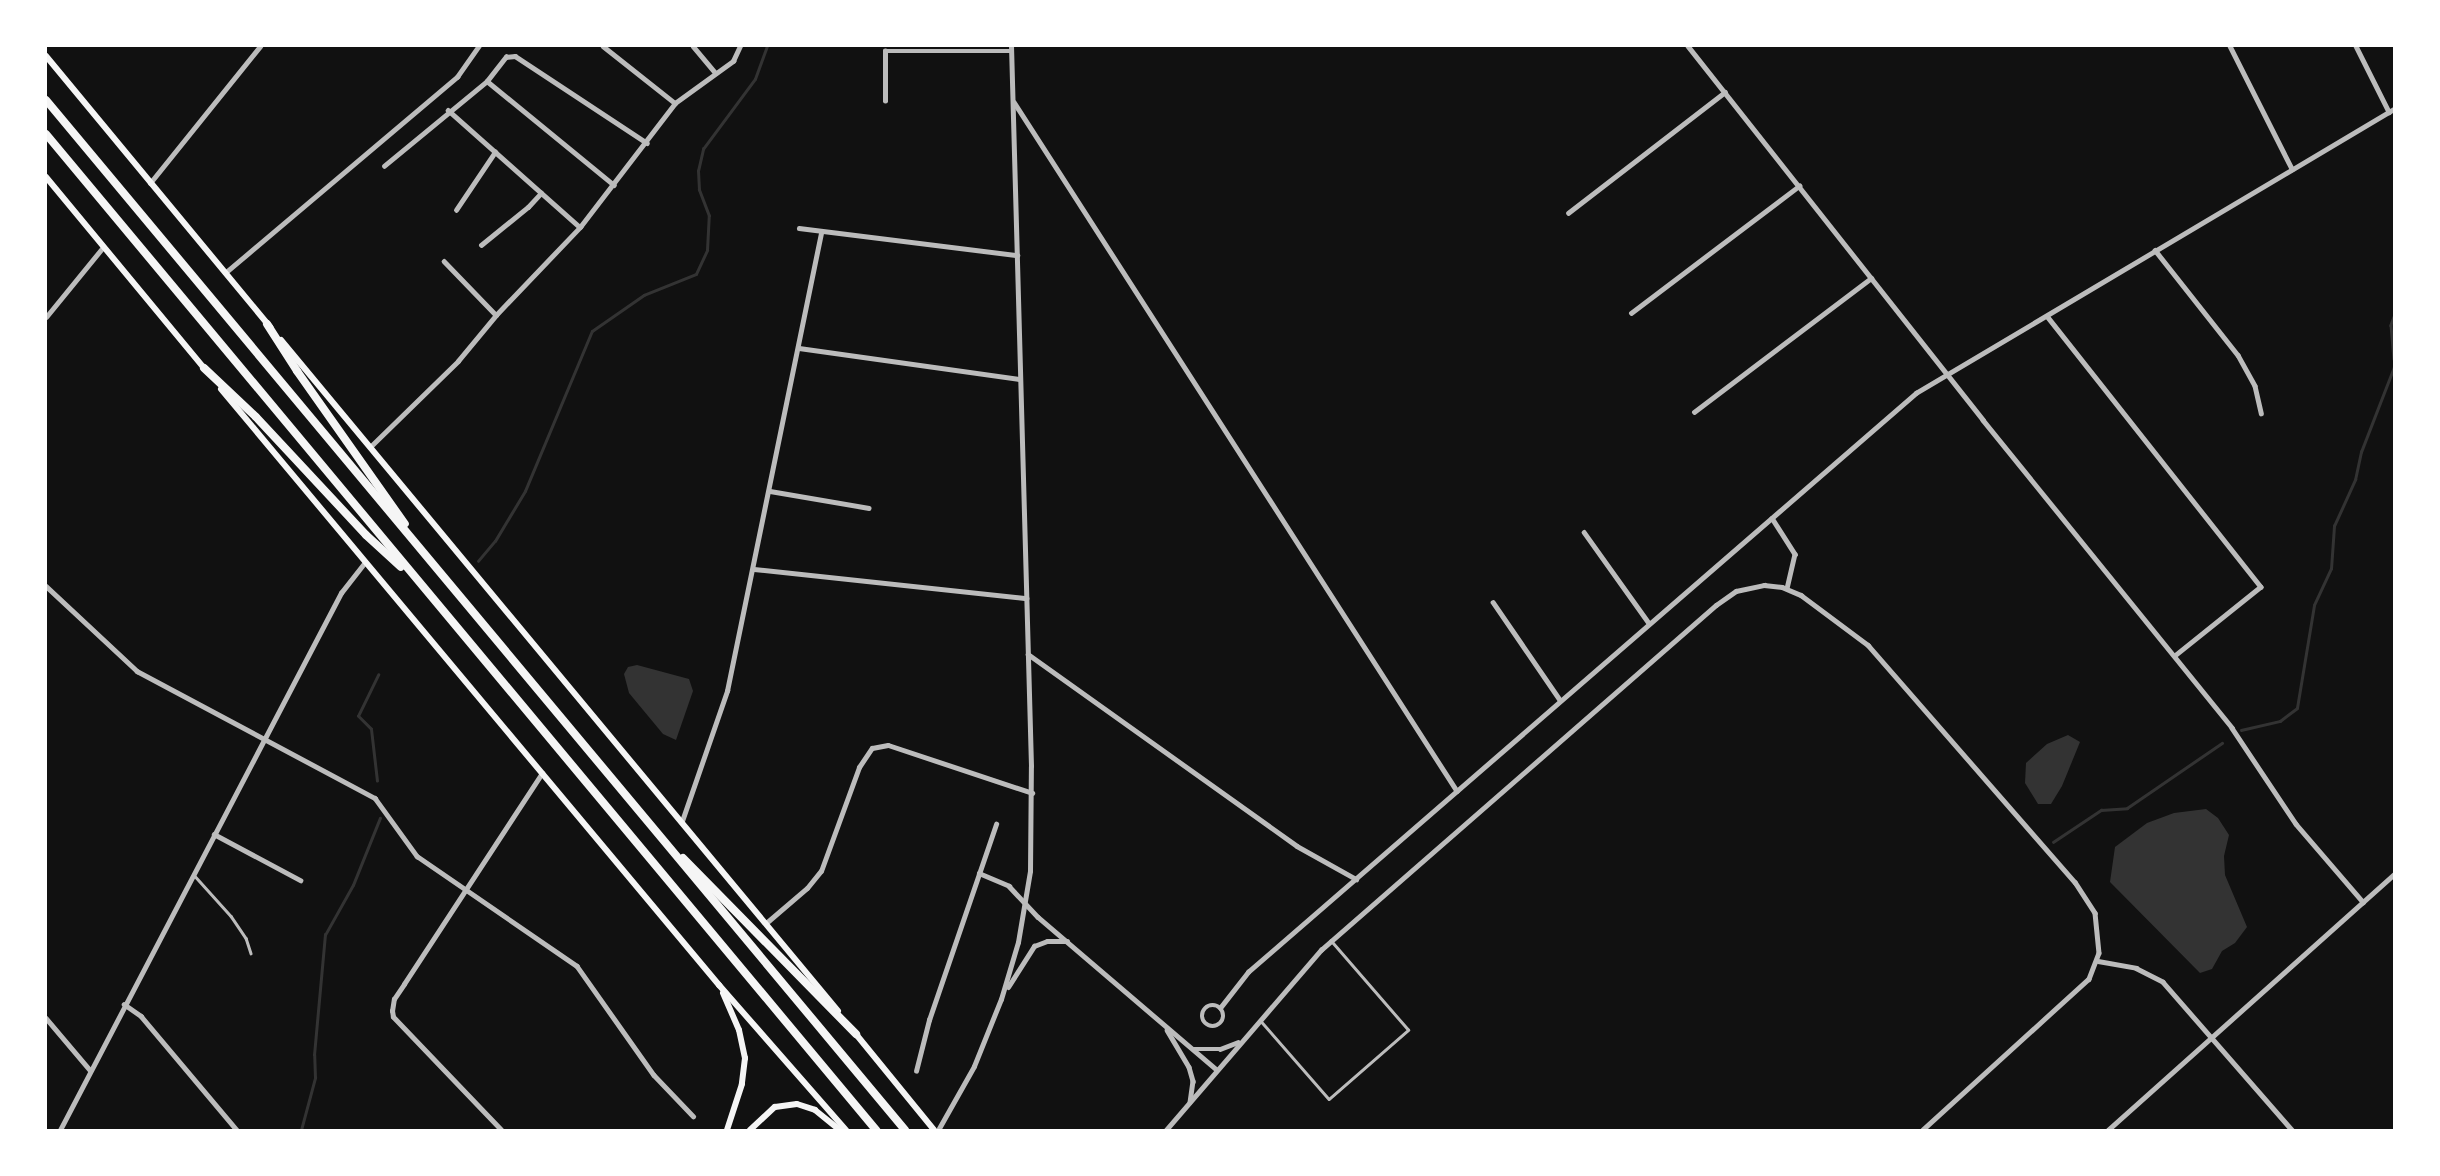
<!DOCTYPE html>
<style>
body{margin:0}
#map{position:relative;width:2440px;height:1176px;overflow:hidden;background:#111;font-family:Karla,sans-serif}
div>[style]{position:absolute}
.water>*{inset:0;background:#333}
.stream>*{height:2.5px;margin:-1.25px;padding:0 1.25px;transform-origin:1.25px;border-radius:1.25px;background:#333}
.service>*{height:2.5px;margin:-1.25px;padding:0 1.25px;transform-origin:1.25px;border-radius:1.25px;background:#bcbcbc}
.minor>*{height:4.5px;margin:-2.25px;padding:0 2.25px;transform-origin:2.25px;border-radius:2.25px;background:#bcbcbc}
.minor>.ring{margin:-2.25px;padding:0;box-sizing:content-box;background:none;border:4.5px solid #bcbcbc;border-radius:50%}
.tertiary>*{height:5px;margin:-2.5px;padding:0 2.5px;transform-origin:2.5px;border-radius:2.5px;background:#bcbcbc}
.secondary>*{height:6px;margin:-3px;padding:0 3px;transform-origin:3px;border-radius:3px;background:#f5f5f5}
.motorway>*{height:8px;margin:-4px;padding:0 4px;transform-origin:4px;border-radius:4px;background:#f5f5f5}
span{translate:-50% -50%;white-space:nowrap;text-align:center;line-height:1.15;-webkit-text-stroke:5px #fff;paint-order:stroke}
.frame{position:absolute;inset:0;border:47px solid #fff;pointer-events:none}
</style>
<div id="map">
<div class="water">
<div style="clip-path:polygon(637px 665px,689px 679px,693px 691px,676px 740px,663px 734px,629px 693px,624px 674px,628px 667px)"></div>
<div style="clip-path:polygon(2068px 735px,2080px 742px,2062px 786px,2051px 804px,2038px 804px,2025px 783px,2026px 763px,2047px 744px)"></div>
<div style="clip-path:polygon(2206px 809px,2218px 818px,2229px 835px,2224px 856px,2225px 875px,2247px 927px,2235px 943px,2222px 951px,2212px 969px,2200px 973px,2110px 882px,2115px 847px,2147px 823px,2174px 813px)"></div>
</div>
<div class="stream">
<div style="left:2394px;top:317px;width:9px;rotate:111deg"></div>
<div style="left:2391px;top:325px;width:34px;rotate:85deg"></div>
<div style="left:478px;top:561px;width:26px;rotate:-50deg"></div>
<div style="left:495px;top:541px;width:58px;rotate:-59deg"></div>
<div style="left:525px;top:491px;width:173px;rotate:-67.3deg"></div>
<div style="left:592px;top:331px;width:63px;rotate:-34.7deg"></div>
<div style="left:644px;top:295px;width:56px;rotate:-22deg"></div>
<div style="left:696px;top:274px;width:26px;rotate:-65deg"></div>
<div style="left:707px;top:250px;width:34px;rotate:-87deg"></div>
<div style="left:709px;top:216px;width:28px;rotate:-111deg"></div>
<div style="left:699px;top:190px;width:19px;rotate:-93deg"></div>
<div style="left:698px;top:171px;width:23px;rotate:-77deg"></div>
<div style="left:703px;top:149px;width:87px;rotate:-53.4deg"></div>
<div style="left:755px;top:79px;width:35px;rotate:-70deg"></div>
<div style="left:2241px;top:730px;width:40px;rotate:-13deg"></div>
<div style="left:2280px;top:721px;width:21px;rotate:-37deg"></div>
<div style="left:2297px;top:708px;width:104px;rotate:-80.6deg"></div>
<div style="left:2314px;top:605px;width:40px;rotate:-65deg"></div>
<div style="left:2331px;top:569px;width:43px;rotate:-86deg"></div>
<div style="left:2334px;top:526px;width:51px;rotate:-65.5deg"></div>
<div style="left:2355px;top:480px;width:29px;rotate:-78deg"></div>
<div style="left:2361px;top:452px;width:91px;rotate:-68.8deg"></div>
<div style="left:377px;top:781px;width:52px;rotate:-96.6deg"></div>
<div style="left:371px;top:729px;width:18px;rotate:-135deg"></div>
<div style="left:358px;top:716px;width:46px;rotate:-64deg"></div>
<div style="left:2053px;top:842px;width:58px;rotate:-33.7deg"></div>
<div style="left:2101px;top:810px;width:26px;rotate:-4deg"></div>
<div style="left:2127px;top:808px;width:115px;rotate:-34.4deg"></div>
<div style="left:301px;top:1130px;width:54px;rotate:-74.9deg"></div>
<div style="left:315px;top:1078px;width:23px;rotate:-92deg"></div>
<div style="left:314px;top:1055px;width:121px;rotate:-84.8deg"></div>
<div style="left:325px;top:935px;width:57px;rotate:-60.8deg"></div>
<div style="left:353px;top:885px;width:72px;rotate:-68.1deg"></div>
</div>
<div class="service">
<div style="left:195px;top:876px;width:54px;rotate:48deg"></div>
<div style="left:231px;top:916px;width:27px;rotate:56deg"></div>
<div style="left:246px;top:938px;width:16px;rotate:72deg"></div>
<div style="left:1261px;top:1021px;width:103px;rotate:48.9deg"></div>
<div style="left:1329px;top:1099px;width:105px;rotate:-41.1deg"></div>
<div style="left:1408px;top:1030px;width:118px;rotate:-130.9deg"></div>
</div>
<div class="minor">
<div style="left:603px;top:46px;width:92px;rotate:38.4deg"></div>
<div style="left:693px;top:46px;width:35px;rotate:50deg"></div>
<div style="left:1688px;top:46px;width:476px;rotate:51.7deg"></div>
<div style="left:1983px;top:420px;width:396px;rotate:51deg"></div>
<div style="left:2232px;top:728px;width:115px;rotate:56.3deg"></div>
<div style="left:2296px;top:824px;width:103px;rotate:49.3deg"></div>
<div style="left:2230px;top:46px;width:138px;rotate:63.2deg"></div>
<div style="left:2356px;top:46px;width:74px;rotate:63.4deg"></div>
<div style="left:487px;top:81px;width:164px;rotate:39.3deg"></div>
<div style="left:885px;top:101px;width:50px;rotate:-90deg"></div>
<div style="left:885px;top:51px;width:126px"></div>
<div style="left:1014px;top:102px;width:819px;rotate:57.26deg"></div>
<div style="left:448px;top:110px;width:176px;rotate:41.6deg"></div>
<div style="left:384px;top:166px;width:134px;rotate:-39.5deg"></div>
<div style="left:487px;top:81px;width:31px;rotate:-52deg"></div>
<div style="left:506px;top:57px;width:9px;rotate:-6deg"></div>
<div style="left:515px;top:56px;width:158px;rotate:33.4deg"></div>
<div style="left:456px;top:210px;width:70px;rotate:-56.1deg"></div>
<div style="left:1568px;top:213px;width:198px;rotate:-37.6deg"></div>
<div style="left:799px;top:228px;width:220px;rotate:7.1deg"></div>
<div style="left:481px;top:245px;width:60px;rotate:-39deg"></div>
<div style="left:528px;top:207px;width:19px;rotate:-47deg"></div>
<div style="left:2155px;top:250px;width:134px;rotate:51.7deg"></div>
<div style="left:2238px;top:355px;width:35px;rotate:61deg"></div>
<div style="left:2255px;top:386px;width:28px;rotate:77deg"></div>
<div style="left:444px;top:261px;width:75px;rotate:46.1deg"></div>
<div style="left:225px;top:273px;width:304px;rotate:-40.2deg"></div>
<div style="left:457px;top:77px;width:38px;rotate:-55deg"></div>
<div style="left:1631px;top:313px;width:211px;rotate:-37.1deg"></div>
<div style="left:2047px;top:316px;width:345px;rotate:51.7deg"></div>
<div style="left:2261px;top:587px;width:110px;rotate:141.3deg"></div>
<div style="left:799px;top:348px;width:222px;rotate:8deg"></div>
<div style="left:1694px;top:412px;width:222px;rotate:-37.1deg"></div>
<div style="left:370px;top:447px;width:123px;rotate:-44.3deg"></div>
<div style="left:458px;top:361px;width:60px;rotate:-50.4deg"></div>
<div style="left:496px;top:315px;width:122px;rotate:-46.3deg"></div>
<div style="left:580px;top:227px;width:156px;rotate:-52.5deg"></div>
<div style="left:675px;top:103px;width:72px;rotate:-35.9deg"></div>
<div style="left:733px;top:61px;width:17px;rotate:-65deg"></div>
<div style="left:770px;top:491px;width:100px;rotate:9.7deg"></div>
<div style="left:1772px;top:518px;width:43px;rotate:57.4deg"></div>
<div style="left:1795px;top:554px;width:35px;rotate:103deg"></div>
<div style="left:1584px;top:532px;width:112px;rotate:54.5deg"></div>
<div style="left:754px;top:569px;width:274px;rotate:6.1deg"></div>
<div style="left:46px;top:586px;width:125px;rotate:43deg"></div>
<div style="left:137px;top:671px;width:270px;rotate:28.1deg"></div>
<div style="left:375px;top:798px;width:72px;rotate:54.1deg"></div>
<div style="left:417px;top:856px;width:194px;rotate:34.5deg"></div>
<div style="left:577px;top:966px;width:133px;rotate:54.8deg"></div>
<div style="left:654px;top:1075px;width:57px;rotate:46.4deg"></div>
<div style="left:1493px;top:602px;width:119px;rotate:55.6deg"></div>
<div style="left:1028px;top:654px;width:330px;rotate:35.5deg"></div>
<div style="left:1297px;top:846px;width:68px;rotate:29.2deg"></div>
<div style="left:682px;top:821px;width:138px;rotate:-70.9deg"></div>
<div style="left:727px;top:691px;width:469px;rotate:-78.4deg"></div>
<div style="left:214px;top:834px;width:98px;rotate:28.1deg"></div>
<div style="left:979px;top:873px;width:33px;rotate:23deg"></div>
<div style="left:1009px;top:886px;width:42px;rotate:46.9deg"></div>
<div style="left:1038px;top:917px;width:235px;rotate:40.5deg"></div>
<div style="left:2098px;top:961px;width:39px;rotate:10deg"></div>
<div style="left:2136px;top:968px;width:30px;rotate:27deg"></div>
<div style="left:2163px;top:982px;width:196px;rotate:48.9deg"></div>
<div style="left:124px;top:1004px;width:21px;rotate:35deg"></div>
<div style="left:141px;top:1016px;width:149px;rotate:49.9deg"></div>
<div class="ring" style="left:1202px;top:1005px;width:17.5px;height:17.5px"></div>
<div style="left:1220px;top:1008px;width:46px;rotate:-52.1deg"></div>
<div style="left:1248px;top:972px;width:884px;rotate:-40.92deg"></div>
<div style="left:1916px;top:393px;width:556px;rotate:-30.72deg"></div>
<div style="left:46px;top:1018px;width:68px;rotate:49.8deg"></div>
<div style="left:1167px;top:1030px;width:43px;rotate:59.3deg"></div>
<div style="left:1189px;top:1067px;width:15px;rotate:74deg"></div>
<div style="left:1193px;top:1081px;width:21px;rotate:98deg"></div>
<div style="left:1193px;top:1049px;width:27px"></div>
<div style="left:1220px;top:1049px;width:19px;rotate:-21deg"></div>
<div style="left:916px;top:1071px;width:53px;rotate:-75.7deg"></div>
<div style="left:929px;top:1020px;width:207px;rotate:-71.1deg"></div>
<div style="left:60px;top:1130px;width:606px;rotate:-62.38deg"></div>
<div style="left:341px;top:593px;width:39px;rotate:-52deg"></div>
<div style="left:501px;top:1130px;width:156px;rotate:-133.7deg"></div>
<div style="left:393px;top:1017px;width:6px;rotate:-99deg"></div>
<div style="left:392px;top:1011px;width:12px;rotate:-81deg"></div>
<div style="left:394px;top:999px;width:18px;rotate:-56deg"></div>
<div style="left:404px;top:984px;width:252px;rotate:-56.8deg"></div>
<div style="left:1166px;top:1130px;width:238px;rotate:-49.3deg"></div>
<div style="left:1321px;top:950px;width:524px;rotate:-41.13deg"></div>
<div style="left:1716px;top:605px;width:24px;rotate:-35deg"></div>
<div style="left:1736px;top:591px;width:29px;rotate:-12deg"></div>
<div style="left:1764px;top:585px;width:18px;rotate:6deg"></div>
<div style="left:1782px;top:587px;width:21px;rotate:23deg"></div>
<div style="left:1801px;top:595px;width:84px;rotate:36.7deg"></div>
<div style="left:1868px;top:645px;width:315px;rotate:48.9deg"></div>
<div style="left:2075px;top:882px;width:37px;rotate:57deg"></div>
<div style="left:2095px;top:913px;width:40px;rotate:84.3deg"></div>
<div style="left:2099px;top:953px;width:28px;rotate:111deg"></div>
<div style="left:2089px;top:979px;width:224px;rotate:137.7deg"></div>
<div style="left:2108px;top:1130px;width:384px;rotate:-41.8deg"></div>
</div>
<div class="tertiary">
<div style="left:150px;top:183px;width:176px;rotate:-51.2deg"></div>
<div style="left:46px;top:317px;width:90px;rotate:-50.8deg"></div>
<div style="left:766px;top:923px;width:54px;rotate:-40.5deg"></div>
<div style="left:807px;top:888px;width:22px;rotate:-51deg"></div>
<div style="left:821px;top:871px;width:111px;rotate:-69.9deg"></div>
<div style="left:859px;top:767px;width:23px;rotate:-56deg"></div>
<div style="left:872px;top:748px;width:16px;rotate:-11deg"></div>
<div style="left:888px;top:745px;width:152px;rotate:18.4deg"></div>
<div style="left:1008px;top:987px;width:49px;rotate:-57.6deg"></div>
<div style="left:1034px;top:946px;width:14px;rotate:-21deg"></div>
<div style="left:1047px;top:941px;width:20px"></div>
<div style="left:938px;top:1130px;width:73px;rotate:-60.6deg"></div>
<div style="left:974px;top:1066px;width:72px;rotate:-68.1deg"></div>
<div style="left:1001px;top:999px;width:59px;rotate:-73.4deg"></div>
<div style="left:1018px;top:942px;width:72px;rotate:-80.4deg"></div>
<div style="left:1030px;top:871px;width:105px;rotate:-89.5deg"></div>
<div style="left:1031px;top:766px;width:720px;rotate:-91.59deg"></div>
</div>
<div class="secondary">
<div style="left:46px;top:56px;width:352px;rotate:50.4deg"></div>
<div style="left:46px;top:177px;width:249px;rotate:50.4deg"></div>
<div style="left:281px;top:340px;width:872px;rotate:50.3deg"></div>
<div style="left:221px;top:389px;width:777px;rotate:50.12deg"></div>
<div style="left:719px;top:985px;width:193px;rotate:48.8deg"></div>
<div style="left:723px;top:993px;width:40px;rotate:66.6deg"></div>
<div style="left:739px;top:1030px;width:29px;rotate:78deg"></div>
<div style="left:745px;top:1058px;width:26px;rotate:97deg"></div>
<div style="left:742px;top:1084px;width:48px;rotate:108.1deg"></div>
<div style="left:855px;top:1033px;width:125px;rotate:50.8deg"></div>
<div style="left:750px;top:1130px;width:34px;rotate:-43deg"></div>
<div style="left:775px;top:1107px;width:22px;rotate:-8deg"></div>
<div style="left:797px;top:1104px;width:19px;rotate:18deg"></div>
<div style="left:815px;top:1110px;width:32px;rotate:39deg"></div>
</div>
<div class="motorway">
<div style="left:46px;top:100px;width:1341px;rotate:50.17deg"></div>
<div style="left:46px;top:134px;width:1297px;rotate:50.19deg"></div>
<div style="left:267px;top:324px;width:56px;rotate:57.4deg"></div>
<div style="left:297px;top:371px;width:187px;rotate:54.8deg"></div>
<div style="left:204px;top:368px;width:71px;rotate:43.3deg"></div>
<div style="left:256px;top:417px;width:161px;rotate:47deg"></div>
<div style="left:366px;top:535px;width:47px;rotate:42.4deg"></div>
<div style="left:683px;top:858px;width:247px;rotate:45.5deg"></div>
</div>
<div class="frame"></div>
</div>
